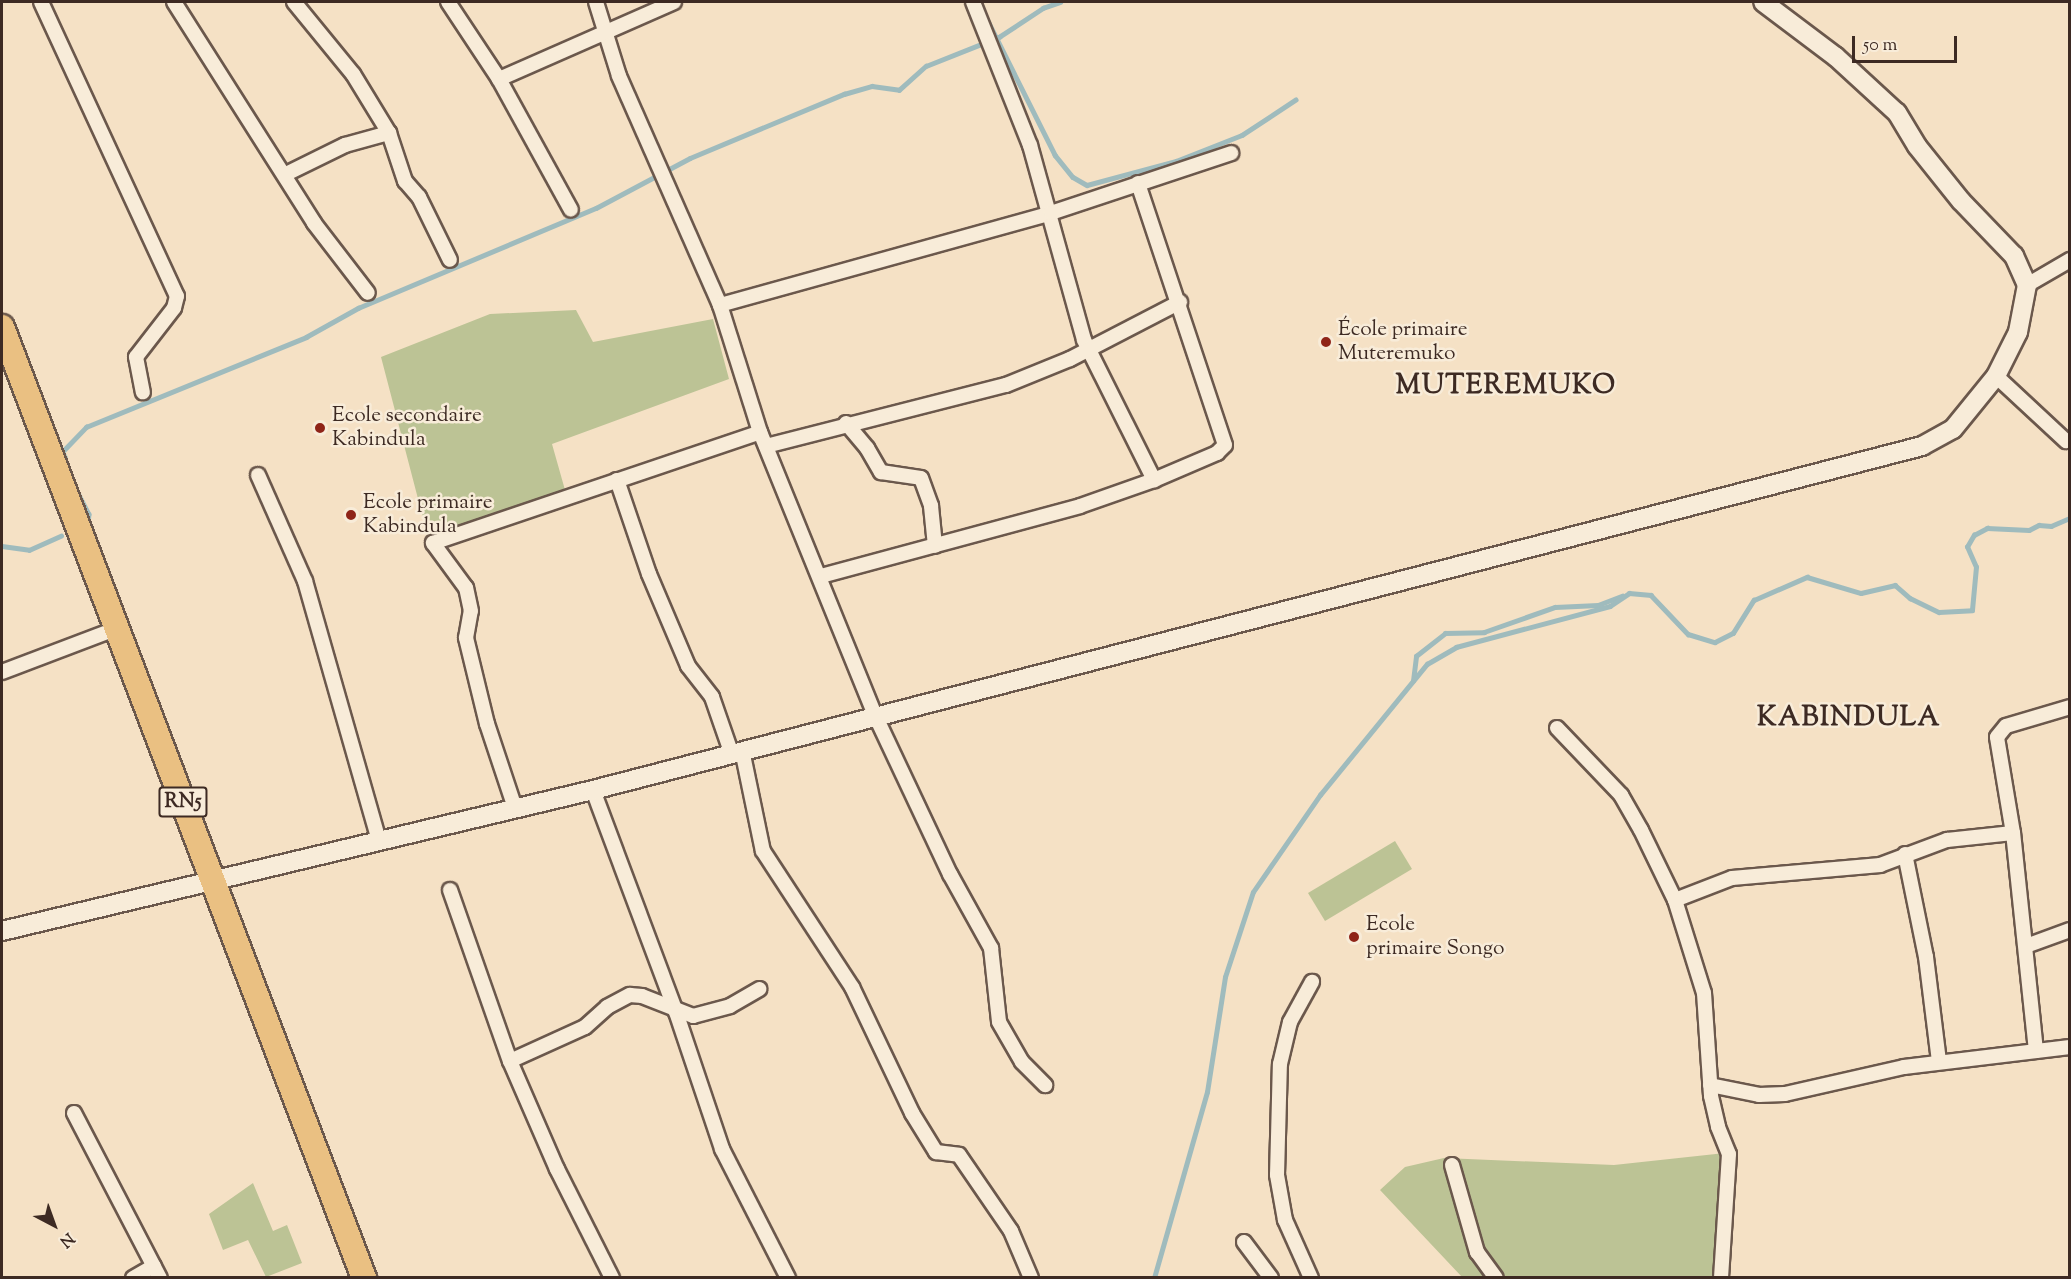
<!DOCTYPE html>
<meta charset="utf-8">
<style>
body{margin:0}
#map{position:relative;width:2071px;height:1279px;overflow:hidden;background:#f5e1c5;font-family:"Sorts Mill Goudy",serif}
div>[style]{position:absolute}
.green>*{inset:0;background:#bcc395}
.stream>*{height:4.5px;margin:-2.25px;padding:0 2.25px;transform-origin:2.25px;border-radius:2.25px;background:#9fbbbd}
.roads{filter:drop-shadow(2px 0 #6b584c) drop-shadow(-2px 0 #6b584c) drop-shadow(0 2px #6b584c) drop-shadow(0 -2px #6b584c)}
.street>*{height:14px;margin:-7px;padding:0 7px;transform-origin:7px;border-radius:7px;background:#f8ecd9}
.secondary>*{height:18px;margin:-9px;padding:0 9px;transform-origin:9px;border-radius:9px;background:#f8ecd9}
.highway>*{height:24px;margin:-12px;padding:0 12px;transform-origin:12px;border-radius:12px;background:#eac082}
.dots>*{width:16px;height:16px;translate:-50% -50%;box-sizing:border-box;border:3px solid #f8ecd9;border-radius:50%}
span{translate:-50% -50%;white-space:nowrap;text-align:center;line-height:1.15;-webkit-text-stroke:5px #f8ecd9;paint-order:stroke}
.shield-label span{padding:2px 4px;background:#f8ecd9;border:2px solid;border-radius:4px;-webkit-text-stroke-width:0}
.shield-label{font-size:20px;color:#3d2a23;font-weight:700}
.poi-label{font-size:21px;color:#3d2a23}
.left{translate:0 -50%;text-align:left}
.district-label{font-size:27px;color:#3d2a23;font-weight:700;letter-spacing:1.5px}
.frame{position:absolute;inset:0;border:3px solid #3d2a23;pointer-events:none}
.north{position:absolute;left:24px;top:1195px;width:60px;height:60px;-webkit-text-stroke:4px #f8ecd9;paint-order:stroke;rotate:139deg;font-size:16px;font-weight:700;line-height:24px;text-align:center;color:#3d2a23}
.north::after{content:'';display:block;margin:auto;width:21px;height:27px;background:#3d2a23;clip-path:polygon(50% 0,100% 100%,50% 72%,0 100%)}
.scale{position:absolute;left:1852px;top:36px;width:105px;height:27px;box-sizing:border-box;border:3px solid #3d2a23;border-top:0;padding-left:8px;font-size:18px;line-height:21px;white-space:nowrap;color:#3d2a23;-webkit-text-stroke:4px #f8ecd9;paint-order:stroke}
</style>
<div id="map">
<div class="green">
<div style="clip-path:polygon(576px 310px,593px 342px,713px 319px,729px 379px,552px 444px,565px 490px,428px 537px,381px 357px,490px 314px)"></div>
<div style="clip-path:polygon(1395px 841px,1412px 869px,1325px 921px,1308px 893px)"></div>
<div style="clip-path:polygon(1725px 1153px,1717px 1277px,1462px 1277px,1380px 1190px,1405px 1167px,1444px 1158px,1614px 1165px)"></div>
<div style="clip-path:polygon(253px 1183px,273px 1231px,287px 1225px,302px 1263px,266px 1277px,248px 1240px,223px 1250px,209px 1214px)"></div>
</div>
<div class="stream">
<div style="left:984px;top:13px;width:159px;rotate:63.4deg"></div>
<div style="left:1055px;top:155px;width:28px;rotate:51deg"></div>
<div style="left:1073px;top:177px;width:16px;rotate:30deg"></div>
<div style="left:1087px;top:185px;width:92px;rotate:-15.1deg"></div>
<div style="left:1176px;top:161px;width:71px;rotate:-21.5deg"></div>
<div style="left:1242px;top:135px;width:64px;rotate:-33.4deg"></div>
<div style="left:65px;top:458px;width:7px;rotate:-117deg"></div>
<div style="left:62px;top:452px;width:35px;rotate:-46deg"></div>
<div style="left:86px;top:427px;width:238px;rotate:-22.2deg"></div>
<div style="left:306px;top:337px;width:60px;rotate:-29.1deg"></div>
<div style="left:358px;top:308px;width:258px;rotate:-22.8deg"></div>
<div style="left:596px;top:208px;width:106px;rotate:-28deg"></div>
<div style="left:690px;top:158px;width:167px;rotate:-22.6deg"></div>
<div style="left:844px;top:94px;width:29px;rotate:-16deg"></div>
<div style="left:872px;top:86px;width:27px;rotate:8deg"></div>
<div style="left:899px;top:90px;width:36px;rotate:-42deg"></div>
<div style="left:926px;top:66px;width:79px;rotate:-21.7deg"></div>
<div style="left:999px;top:37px;width:53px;rotate:-33.4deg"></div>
<div style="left:1043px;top:8px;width:18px;rotate:-19deg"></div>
<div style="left:76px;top:489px;width:28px;rotate:63deg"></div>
<div style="left:89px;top:514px;width:9px;rotate:96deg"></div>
<div style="left:2px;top:546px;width:27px;rotate:8deg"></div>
<div style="left:29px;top:550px;width:35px;rotate:-24deg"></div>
<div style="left:1413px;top:681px;width:25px;rotate:-83deg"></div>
<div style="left:1416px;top:656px;width:37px;rotate:-38deg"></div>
<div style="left:1445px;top:633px;width:39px;rotate:-1deg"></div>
<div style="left:1484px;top:632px;width:75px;rotate:-19.4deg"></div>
<div style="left:1555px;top:607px;width:43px;rotate:-2.7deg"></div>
<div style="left:1598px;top:605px;width:26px;rotate:-21deg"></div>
<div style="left:1154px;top:1278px;width:193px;rotate:-74.1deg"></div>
<div style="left:1207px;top:1092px;width:116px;rotate:-81.1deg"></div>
<div style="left:1225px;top:977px;width:89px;rotate:-71.8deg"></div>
<div style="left:1253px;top:892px;width:118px;rotate:-55.4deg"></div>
<div style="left:1320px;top:795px;width:169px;rotate:-50.8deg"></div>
<div style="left:1427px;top:664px;width:34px;rotate:-30deg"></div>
<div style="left:1456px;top:647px;width:159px;rotate:-14.9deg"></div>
<div style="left:1610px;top:606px;width:23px;rotate:-34deg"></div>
<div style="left:1629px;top:593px;width:22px;rotate:5deg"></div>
<div style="left:1651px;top:595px;width:54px;rotate:46.5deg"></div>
<div style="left:1688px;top:634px;width:28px;rotate:17deg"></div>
<div style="left:1715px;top:642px;width:20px;rotate:-27deg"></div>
<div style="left:1733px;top:633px;width:39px;rotate:-58deg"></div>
<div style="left:1754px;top:600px;width:58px;rotate:-23.5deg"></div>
<div style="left:1807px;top:577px;width:56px;rotate:16.5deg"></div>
<div style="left:1861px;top:593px;width:35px;rotate:-13deg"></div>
<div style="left:1895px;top:585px;width:20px;rotate:41deg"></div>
<div style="left:1910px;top:598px;width:32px;rotate:26deg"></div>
<div style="left:1939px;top:612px;width:33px;rotate:-3deg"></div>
<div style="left:1972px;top:610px;width:43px;rotate:-84.7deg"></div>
<div style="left:1976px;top:567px;width:22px;rotate:-114deg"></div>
<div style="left:1967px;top:547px;width:14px;rotate:-60deg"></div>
<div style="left:1974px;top:535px;width:15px;rotate:-28deg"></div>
<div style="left:1987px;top:528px;width:42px;rotate:2.7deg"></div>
<div style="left:2029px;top:530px;width:11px;rotate:-27deg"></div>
<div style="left:2039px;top:525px;width:12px;rotate:5deg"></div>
<div style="left:2051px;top:526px;width:21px;rotate:-23deg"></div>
</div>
<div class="roads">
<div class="street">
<div style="left:41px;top:2px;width:324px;rotate:65.2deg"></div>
<div style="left:177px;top:296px;width:12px;rotate:104deg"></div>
<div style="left:174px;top:308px;width:62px;rotate:127.8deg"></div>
<div style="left:136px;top:357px;width:36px;rotate:79deg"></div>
<div style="left:174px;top:2px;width:262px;rotate:57.6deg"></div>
<div style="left:314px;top:223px;width:88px;rotate:52.4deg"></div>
<div style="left:294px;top:2px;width:93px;rotate:50.7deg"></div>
<div style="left:353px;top:74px;width:69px;rotate:58.6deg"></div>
<div style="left:389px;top:133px;width:51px;rotate:71.6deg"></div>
<div style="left:405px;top:181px;width:21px;rotate:49deg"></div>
<div style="left:419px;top:197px;width:70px;rotate:63.8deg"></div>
<div style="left:448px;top:2px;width:92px;rotate:56.5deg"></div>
<div style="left:499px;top:79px;width:149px;rotate:61.2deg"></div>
<div style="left:596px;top:2px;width:77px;rotate:72.7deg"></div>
<div style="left:619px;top:76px;width:250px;rotate:66.2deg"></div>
<div style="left:720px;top:305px;width:133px;rotate:72.5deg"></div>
<div style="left:760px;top:432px;width:308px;rotate:67.9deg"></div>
<div style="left:876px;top:717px;width:174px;rotate:64.8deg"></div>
<div style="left:950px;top:874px;width:85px;rotate:61deg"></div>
<div style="left:991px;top:948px;width:74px;rotate:83.8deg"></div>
<div style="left:999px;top:1022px;width:46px;rotate:60.1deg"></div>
<div style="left:1022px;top:1062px;width:33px;rotate:45deg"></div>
<div style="left:973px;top:2px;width:154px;rotate:68.3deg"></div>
<div style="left:1030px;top:145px;width:202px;rotate:74.5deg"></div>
<div style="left:1084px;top:340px;width:157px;rotate:63.4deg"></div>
<div style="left:499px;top:79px;width:191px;rotate:-23.7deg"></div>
<div style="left:286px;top:174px;width:66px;rotate:-26.2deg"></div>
<div style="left:345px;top:145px;width:46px;rotate:-15.3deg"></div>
<div style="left:2027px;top:285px;width:50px;rotate:-30.2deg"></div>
<div style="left:720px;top:305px;width:344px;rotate:-15.5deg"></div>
<div style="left:1051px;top:213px;width:190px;rotate:-18.4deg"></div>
<div style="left:1996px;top:376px;width:96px;rotate:42.9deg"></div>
<div style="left:846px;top:423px;width:33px;rotate:50deg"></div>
<div style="left:867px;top:448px;width:28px;rotate:60deg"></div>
<div style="left:881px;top:472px;width:40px;rotate:8.5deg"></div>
<div style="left:921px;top:478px;width:30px;rotate:70deg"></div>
<div style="left:931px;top:506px;width:40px;rotate:84.3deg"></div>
<div style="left:766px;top:446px;width:248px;rotate:-14.3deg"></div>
<div style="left:1006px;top:385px;width:69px;rotate:-22.1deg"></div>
<div style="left:1070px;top:359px;width:124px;rotate:-27.4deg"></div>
<div style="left:258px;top:475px;width:116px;rotate:66.1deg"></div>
<div style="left:305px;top:581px;width:269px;rotate:74.1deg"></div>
<div style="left:617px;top:480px;width:99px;rotate:71.2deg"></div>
<div style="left:649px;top:574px;width:100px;rotate:67deg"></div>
<div style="left:688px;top:666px;width:39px;rotate:52deg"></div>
<div style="left:712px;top:697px;width:58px;rotate:70.9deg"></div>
<div style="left:821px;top:576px;width:268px;rotate:-15.1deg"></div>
<div style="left:1080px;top:506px;width:78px;rotate:-19.4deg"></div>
<div style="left:1154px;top:480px;width:69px;rotate:-23.2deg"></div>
<div style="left:1217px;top:453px;width:11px;rotate:-45deg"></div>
<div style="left:1225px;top:445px;width:276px;rotate:-108.4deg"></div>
<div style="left:2px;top:672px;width:124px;rotate:-20.8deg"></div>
<div style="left:1557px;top:728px;width:93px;rotate:46.3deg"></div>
<div style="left:1621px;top:795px;width:40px;rotate:60.3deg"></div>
<div style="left:1641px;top:830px;width:78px;rotate:64.1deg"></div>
<div style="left:1675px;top:900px;width:97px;rotate:72.7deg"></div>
<div style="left:1704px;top:993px;width:103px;rotate:86.1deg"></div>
<div style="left:1711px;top:1096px;width:32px;rotate:77deg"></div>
<div style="left:1718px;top:1127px;width:29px;rotate:68deg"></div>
<div style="left:1729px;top:1154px;width:124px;rotate:93.7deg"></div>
<div style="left:742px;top:750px;width:103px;rotate:78.3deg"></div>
<div style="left:763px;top:851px;width:163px;rotate:56.8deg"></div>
<div style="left:852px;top:987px;width:140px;rotate:64.5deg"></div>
<div style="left:912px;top:1113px;width:46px;rotate:58.4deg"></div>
<div style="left:936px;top:1152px;width:23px;rotate:7deg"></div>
<div style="left:959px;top:1155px;width:92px;rotate:55.6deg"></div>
<div style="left:1011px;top:1231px;width:51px;rotate:66.9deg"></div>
<div style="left:593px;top:790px;width:237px;rotate:69.5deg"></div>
<div style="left:676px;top:1012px;width:145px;rotate:71.4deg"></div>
<div style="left:722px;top:1149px;width:145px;rotate:62.9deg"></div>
<div style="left:515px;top:808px;width:89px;rotate:-108.4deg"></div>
<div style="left:487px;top:724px;width:89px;rotate:-103.7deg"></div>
<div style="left:466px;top:638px;width:27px;rotate:-80deg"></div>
<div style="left:471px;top:611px;width:24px;rotate:-102deg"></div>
<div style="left:466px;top:588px;width:56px;rotate:-126.3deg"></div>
<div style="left:433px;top:543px;width:345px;rotate:-18.7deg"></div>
<div style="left:1905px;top:854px;width:105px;rotate:78.5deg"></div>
<div style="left:1926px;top:957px;width:105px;rotate:82.9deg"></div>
<div style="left:450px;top:890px;width:181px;rotate:70.7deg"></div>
<div style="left:510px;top:1061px;width:118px;rotate:66.5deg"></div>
<div style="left:557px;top:1169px;width:122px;rotate:63.2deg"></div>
<div style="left:1675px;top:900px;width:61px;rotate:-21.1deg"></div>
<div style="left:1732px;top:878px;width:149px;rotate:-5deg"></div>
<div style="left:1880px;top:865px;width:72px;rotate:-20.5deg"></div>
<div style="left:1947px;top:840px;width:66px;rotate:-6.1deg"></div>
<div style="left:2026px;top:946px;width:47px;rotate:-20deg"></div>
<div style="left:2036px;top:1051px;width:219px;rotate:-96deg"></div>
<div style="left:2013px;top:833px;width:97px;rotate:-99.5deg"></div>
<div style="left:1997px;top:737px;width:14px;rotate:-51deg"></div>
<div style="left:2006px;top:726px;width:67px;rotate:-16.5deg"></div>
<div style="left:510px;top:1061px;width:82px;rotate:-24.4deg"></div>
<div style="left:585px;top:1027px;width:30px;rotate:-42deg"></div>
<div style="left:607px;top:1007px;width:26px;rotate:-28deg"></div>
<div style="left:630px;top:995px;width:12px;rotate:5deg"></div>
<div style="left:642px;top:996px;width:55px;rotate:21.4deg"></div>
<div style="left:693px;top:1016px;width:38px;rotate:-15deg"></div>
<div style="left:730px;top:1006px;width:34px;rotate:-30deg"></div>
<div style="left:1710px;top:1085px;width:50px;rotate:11.5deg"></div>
<div style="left:1759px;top:1095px;width:26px;rotate:-2deg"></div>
<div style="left:1785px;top:1094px;width:122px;rotate:-12.8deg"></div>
<div style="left:1904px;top:1067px;width:167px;rotate:-6.9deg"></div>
<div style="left:74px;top:1113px;width:186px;rotate:62.5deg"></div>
<div style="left:1452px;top:1165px;width:91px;rotate:74deg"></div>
<div style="left:1477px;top:1252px;width:32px;rotate:54deg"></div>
<div style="left:1244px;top:1242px;width:45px;rotate:53.1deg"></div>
<div style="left:133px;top:1278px;width:24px;rotate:-30deg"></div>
<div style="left:1311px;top:1278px;width:64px;rotate:-114.1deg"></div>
<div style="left:1285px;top:1220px;width:46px;rotate:-100.1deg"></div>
<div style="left:1277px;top:1175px;width:111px;rotate:-88.5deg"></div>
<div style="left:1280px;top:1064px;width:43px;rotate:-76.6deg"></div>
<div style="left:1290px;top:1022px;width:46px;rotate:-61.2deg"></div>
</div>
<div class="secondary">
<div style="left:2px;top:931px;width:608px;rotate:-13.42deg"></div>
<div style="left:593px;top:790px;width:1373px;rotate:-14.51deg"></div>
<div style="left:1922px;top:446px;width:35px;rotate:-29deg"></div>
<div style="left:1953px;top:429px;width:68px;rotate:-50.9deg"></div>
<div style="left:1996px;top:376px;width:49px;rotate:-63.4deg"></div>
<div style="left:2018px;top:332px;width:48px;rotate:-79.2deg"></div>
<div style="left:2027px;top:285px;width:32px;rotate:-114deg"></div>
<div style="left:2014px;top:256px;width:76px;rotate:-133.9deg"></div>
<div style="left:1961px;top:201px;width:70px;rotate:-128.7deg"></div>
<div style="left:1917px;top:146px;width:39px;rotate:-121deg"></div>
<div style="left:1897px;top:113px;width:83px;rotate:-137.4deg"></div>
<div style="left:1836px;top:57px;width:91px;rotate:-143deg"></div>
</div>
<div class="highway">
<div style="left:2px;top:327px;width:1018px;rotate:69.16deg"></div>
</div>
</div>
<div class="dots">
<div style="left:1326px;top:342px;background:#8f2418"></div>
<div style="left:320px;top:428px;background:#8f2418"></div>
<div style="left:351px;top:515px;background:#8f2418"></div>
<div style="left:1354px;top:937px;background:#8f2418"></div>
</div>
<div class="shield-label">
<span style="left:183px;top:802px">RN5</span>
</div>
<div class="poi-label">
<span class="left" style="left:1338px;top:342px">École primaire<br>Muteremuko</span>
<span class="left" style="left:332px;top:428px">Ecole secondaire<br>Kabindula</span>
<span class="left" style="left:363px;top:515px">Ecole primaire<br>Kabindula</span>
<span class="left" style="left:1366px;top:937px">Ecole<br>primaire Songo</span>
</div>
<div class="district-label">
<span style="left:1506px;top:387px">MUTEREMUKO</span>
<span style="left:1849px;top:719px">KABINDULA</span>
</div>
<div class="frame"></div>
<div class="north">N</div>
<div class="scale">50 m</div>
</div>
